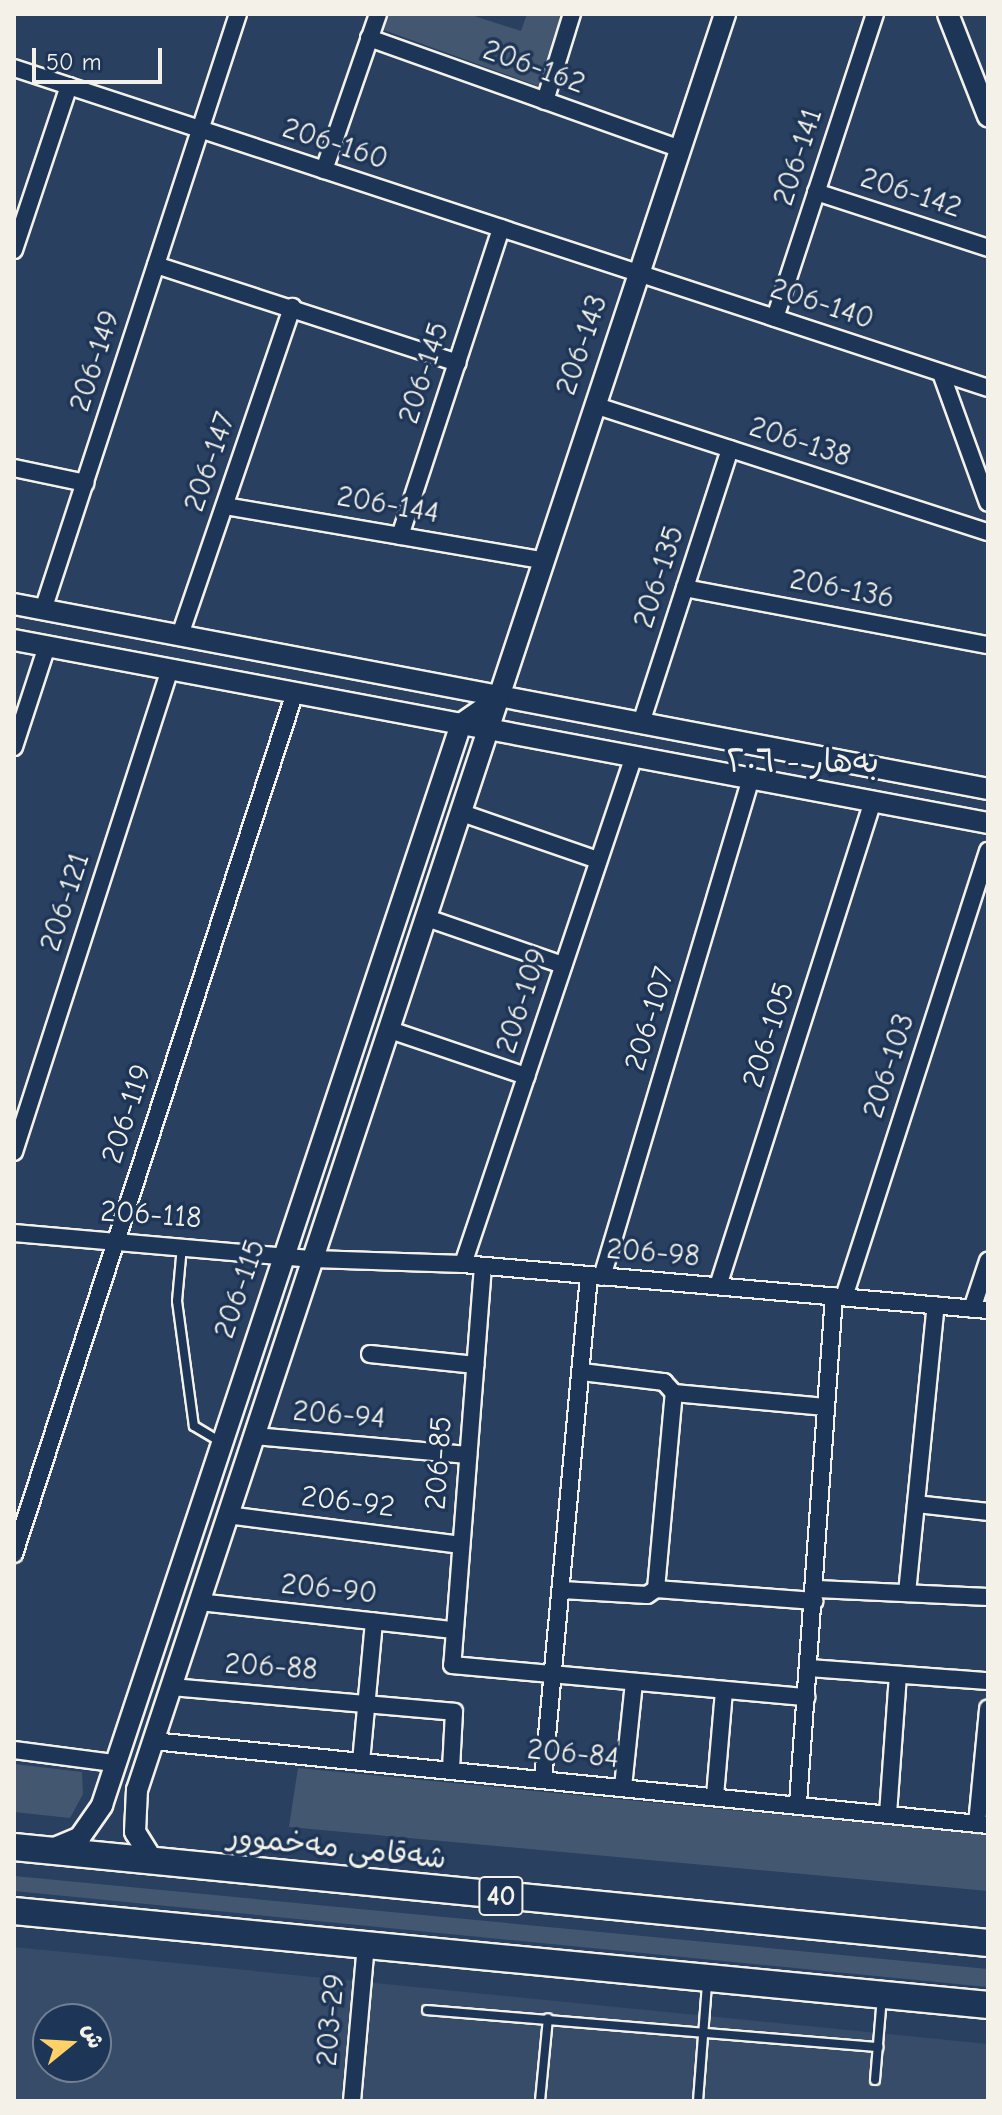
<!DOCTYPE html>
<meta charset="utf-8">
<style>
body{margin:0}
#map{position:relative;width:1002px;height:2115px;overflow:hidden;background:#2a4060;font-family:"Comic Neue","Playpen Sans Arabic",sans-serif}
div>[style]{position:absolute}
.built>*{inset:0;background:#374c69}
.green>*{inset:0;background:#445771}
.roads{filter:drop-shadow(2px 0 #f4f1e8) drop-shadow(-2px 0 #f4f1e8) drop-shadow(0 2px #f4f1e8) drop-shadow(0 -2px #f4f1e8)}
.service>*{height:8px;margin:-4px;padding:0 4px;transform-origin:4px;border-radius:4px;background:#1d3557}
.minor>*{height:16px;margin:-8px;padding:0 8px;transform-origin:8px;border-radius:8px;background:#1d3557}
.tertiary>*{height:20px;margin:-10px;padding:0 10px;transform-origin:10px;border-radius:10px;background:#1d3557}
.trunk>*{height:26px;margin:-13px;padding:0 13px;transform-origin:13px;border-radius:13px;background:#1d3557}
span{translate:-50% -50%;white-space:nowrap;text-align:center;line-height:1.15;-webkit-text-stroke:7px #1d3557;paint-order:stroke}
.shield-label span{padding:2px 6px;background:#1d3557;border:2px solid;border-radius:6px;-webkit-text-stroke-width:0}
.shield-label{font-size:28px;color:#f4f1e8;font-weight:700}
.street-label{font-size:30px;color:#f4f1e8}
.neighbourhood-label{font-size:32px;color:#f4f1e8}
.frame{position:absolute;inset:0;border:16px solid #f4f1e8;pointer-events:none}
.north{position:absolute;left:32px;top:2003px;width:80px;height:80px;box-sizing:border-box;background:#1d3557;border:2px solid #738091;border-radius:50%;rotate:72deg;font-size:22px;font-weight:700;line-height:32px;text-align:center;color:#f4f1e8}
.north::after{content:'';display:block;margin:auto;width:28px;height:36px;background:#ffd166;clip-path:polygon(50% 0,100% 100%,50% 72%,0 100%)}
.scale{position:absolute;left:32px;top:48px;width:130px;height:36px;box-sizing:border-box;border:4px solid #f4f1e8;border-top:0;padding-left:10px;font-size:24px;line-height:28px;white-space:nowrap;color:#f4f1e8;-webkit-text-stroke:6px #1d3557;paint-order:stroke}
</style>
<div id="map">
<div class="built">
<div style="clip-path:polygon(evenodd,14px 1947px,988px 2044px,988px 2101px,14px 2101px,14px 1947px,48px 2019px,96px 2019px,96px 2067px,48px 2067px,48px 2019px)"></div>
</div>
<div class="green">
<div style="clip-path:polygon(389px 14px,468px 14px,521px 31px,527px 14px,562px 14px,538px 86px,384px 30px)"></div>
<div style="clip-path:polygon(14px 1764px,82px 1772px,83px 1794px,70px 1818px,14px 1812px)"></div>
<div style="clip-path:polygon(298px 1768px,988px 1835px,988px 1891px,289px 1827px)"></div>
<div style="clip-path:polygon(14px 1876px,988px 1969px,988px 1987px,14px 1891px)"></div>
</div>
<div class="roads">
<div class="service">
<div style="left:182px;top:1246px;width:55px;rotate:95.2deg"></div>
<div style="left:177px;top:1301px;width:126px;rotate:82.3deg"></div>
<div style="left:194px;top:1426px;width:29px;rotate:31deg"></div>
<div style="left:427px;top:2010px;width:453px;rotate:4.7deg"></div>
<div style="left:875px;top:2080px;width:83px;rotate:-85.2deg"></div>
<div style="left:540px;top:2101px;width:83px;rotate:-84.5deg"></div>
<div style="left:698px;top:2101px;width:118px;rotate:-85.6deg"></div>
</div>
<div class="minor">
<div style="left:369px;top:38px;width:330px;rotate:19.6deg"></div>
<div style="left:14px;top:68px;width:1025px;rotate:18.19deg"></div>
<div style="left:545px;top:101px;width:91px;rotate:-72.8deg"></div>
<div style="left:324px;top:170px;width:165px;rotate:-70.9deg"></div>
<div style="left:816px;top:192px;width:181px;rotate:18deg"></div>
<div style="left:14px;top:250px;width:173px;rotate:-71.5deg"></div>
<div style="left:156px;top:265px;width:317px;rotate:18deg"></div>
<div style="left:775px;top:318px;width:320px;rotate:-71.8deg"></div>
<div style="left:941px;top:373px;width:138px;rotate:70.1deg"></div>
<div style="left:594px;top:405px;width:414px;rotate:17.9deg"></div>
<div style="left:14px;top:468px;width:73px;rotate:11.9deg"></div>
<div style="left:225px;top:506px;width:322px;rotate:9.7deg"></div>
<div style="left:400px;top:536px;width:324px;rotate:-71.8deg"></div>
<div style="left:685px;top:588px;width:308px;rotate:10.7deg"></div>
<div style="left:43px;top:610px;width:627px;rotate:-71.88deg"></div>
<div style="left:180px;top:635px;width:347px;rotate:-71.1deg"></div>
<div style="left:641px;top:723px;width:288px;rotate:-72deg"></div>
<div style="left:14px;top:747px;width:106px;rotate:-71.9deg"></div>
<div style="left:462px;top:813px;width:144px;rotate:19.1deg"></div>
<div style="left:427px;top:918px;width:144px;rotate:19.1deg"></div>
<div style="left:390px;top:1030px;width:144px;rotate:18.7deg"></div>
<div style="left:14px;top:1152px;width:508px;rotate:-72.1deg"></div>
<div style="left:14px;top:1233px;width:300px;rotate:5deg"></div>
<div style="left:313px;top:1259px;width:150px;rotate:1.9deg"></div>
<div style="left:463px;top:1264px;width:527px;rotate:5.01deg"></div>
<div style="left:463px;top:1264px;width:536px;rotate:-71.4deg"></div>
<div style="left:483px;top:1266px;width:400px;rotate:94.4deg"></div>
<div style="left:452px;top:1665px;width:356px;rotate:5.2deg"></div>
<div style="left:602px;top:1277px;width:521px;rotate:-73.37deg"></div>
<div style="left:718px;top:1286px;width:509px;rotate:-72.28deg"></div>
<div style="left:844px;top:1297px;width:469px;rotate:-72.1deg"></div>
<div style="left:972px;top:1309px;width:51px;rotate:-71.6deg"></div>
<div style="left:370px;top:1354px;width:106px;rotate:6deg"></div>
<div style="left:582px;top:1372px;width:83px;rotate:7deg"></div>
<div style="left:664px;top:1382px;width:15px;rotate:48deg"></div>
<div style="left:674px;top:1393px;width:152px;rotate:5.3deg"></div>
<div style="left:254px;top:1436px;width:215px;rotate:5.1deg"></div>
<div style="left:916px;top:1504px;width:72px;rotate:6.3deg"></div>
<div style="left:227px;top:1515px;width:236px;rotate:7.3deg"></div>
<div style="left:14px;top:1554px;width:907px;rotate:-71.94deg"></div>
<div style="left:656px;top:1589px;width:197px;rotate:-84.8deg"></div>
<div style="left:817px;top:1589px;width:171px;rotate:2.7deg"></div>
<div style="left:562px;top:1590px;width:85px;rotate:3.4deg"></div>
<div style="left:647px;top:1595px;width:11px;rotate:-34deg"></div>
<div style="left:656px;top:1589px;width:159px;rotate:4.3deg"></div>
<div style="left:907px;top:1593px;width:289px;rotate:-84.3deg"></div>
<div style="left:199px;top:1602px;width:257px;rotate:6.3deg"></div>
<div style="left:809px;top:1668px;width:179px;rotate:4.2deg"></div>
<div style="left:171px;top:1687px;width:284px;rotate:5deg"></div>
<div style="left:454px;top:1712px;width:58px;rotate:93deg"></div>
<div style="left:153px;top:1741px;width:839px;rotate:5.74deg"></div>
<div style="left:14px;top:1750px;width:100px;rotate:7.5deg"></div>
<div style="left:361px;top:1762px;width:141px;rotate:-84.7deg"></div>
<div style="left:543px;top:1780px;width:506px;rotate:-84.79deg"></div>
<div style="left:623px;top:1787px;width:105px;rotate:-84deg"></div>
<div style="left:715px;top:1796px;width:106px;rotate:-85.1deg"></div>
<div style="left:798px;top:1803px;width:508px;rotate:-85.94deg"></div>
<div style="left:888px;top:1814px;width:139px;rotate:-85.9deg"></div>
<div style="left:977px;top:1824px;width:116px;rotate:-84.5deg"></div>
<div style="left:352px;top:2101px;width:158px;rotate:-84.9deg"></div>
</div>
<div class="tertiary">
<div style="left:948px;top:14px;width:110px;rotate:68.6deg"></div>
<div style="left:14px;top:604px;width:991px;rotate:10.75deg"></div>
<div style="left:14px;top:640px;width:991px;rotate:10.64deg"></div>
<div style="left:50px;top:1850px;width:33px;rotate:-23deg"></div>
<div style="left:80px;top:1837px;width:39px;rotate:-55deg"></div>
<div style="left:102px;top:1805px;width:1139px;rotate:-71.63deg"></div>
<div style="left:461px;top:724px;width:47px;rotate:-34.7deg"></div>
<div style="left:162px;top:1863px;width:14px;rotate:-150deg"></div>
<div style="left:150px;top:1856px;width:28px;rotate:-122deg"></div>
<div style="left:135px;top:1832px;width:42px;rotate:-87.3deg"></div>
<div style="left:137px;top:1790px;width:1871px;rotate:-71.68deg"></div>
</div>
<div class="trunk">
<div style="left:14px;top:1847px;width:979px;rotate:5.63deg"></div>
<div style="left:14px;top:1911px;width:979px;rotate:5.51deg"></div>
</div>
</div>
<div class="shield-label">
<span style="left:501px;top:1896px">40</span>
</div>
<div class="street-label">
<span style="left:534px;top:67px;rotate:20deg">206-162</span>
<span style="left:335px;top:144px;rotate:18deg">206-160</span>
<span style="left:798px;top:157px;rotate:-72deg">206-141</span>
<span style="left:911px;top:193px;rotate:18deg">206-142</span>
<span style="left:822px;top:304px;rotate:18deg">206-140</span>
<span style="left:582px;top:345px;rotate:-71deg">206-143</span>
<span style="left:95px;top:361px;rotate:-72deg">206-149</span>
<span style="left:424px;top:373px;rotate:-72deg">206-145</span>
<span style="left:800px;top:442px;rotate:18deg">206-138</span>
<span style="left:210px;top:462px;rotate:-71deg">206-147</span>
<span style="left:388px;top:505px;rotate:10deg">206-144</span>
<span style="left:659px;top:577px;rotate:-72deg">206-135</span>
<span style="left:842px;top:589px;rotate:11deg">206-136</span>
<span style="left:65px;top:902px;rotate:-72deg">206-121</span>
<span style="left:522px;top:1001px;rotate:-72deg">206-109</span>
<span style="left:650px;top:1019px;rotate:-73deg">206-107</span>
<span style="left:769px;top:1035px;rotate:-72deg">206-105</span>
<span style="left:889px;top:1066px;rotate:-72deg">206-103</span>
<span style="left:127px;top:1114px;rotate:-72deg">206-119</span>
<span style="left:151px;top:1215px;rotate:4deg">206-118</span>
<span style="left:653px;top:1253px;rotate:5deg">206-98</span>
<span style="left:240px;top:1289px;rotate:-71deg">206-115</span>
<span style="left:339px;top:1415px;rotate:5deg">206-94</span>
<span style="left:439px;top:1463px;rotate:-86deg">206-85</span>
<span style="left:348px;top:1502px;rotate:7deg">206-92</span>
<span style="left:329px;top:1589px;rotate:6deg">206-90</span>
<span style="left:271px;top:1667px;rotate:4deg">206-88</span>
<span style="left:573px;top:1754px;rotate:6deg">206-84</span>
<span style="left:337px;top:1848px;rotate:6deg">شەقامی مەخموور</span>
<span style="left:331px;top:2020px;rotate:-85deg">203-29</span>
</div>
<div class="neighbourhood-label">
<span style="left:803px;top:762px">بەهار - ٢٠٦</span>
</div>
<div class="frame"></div>
<div class="north">ش</div>
<div class="scale">50 m</div>
</div>
